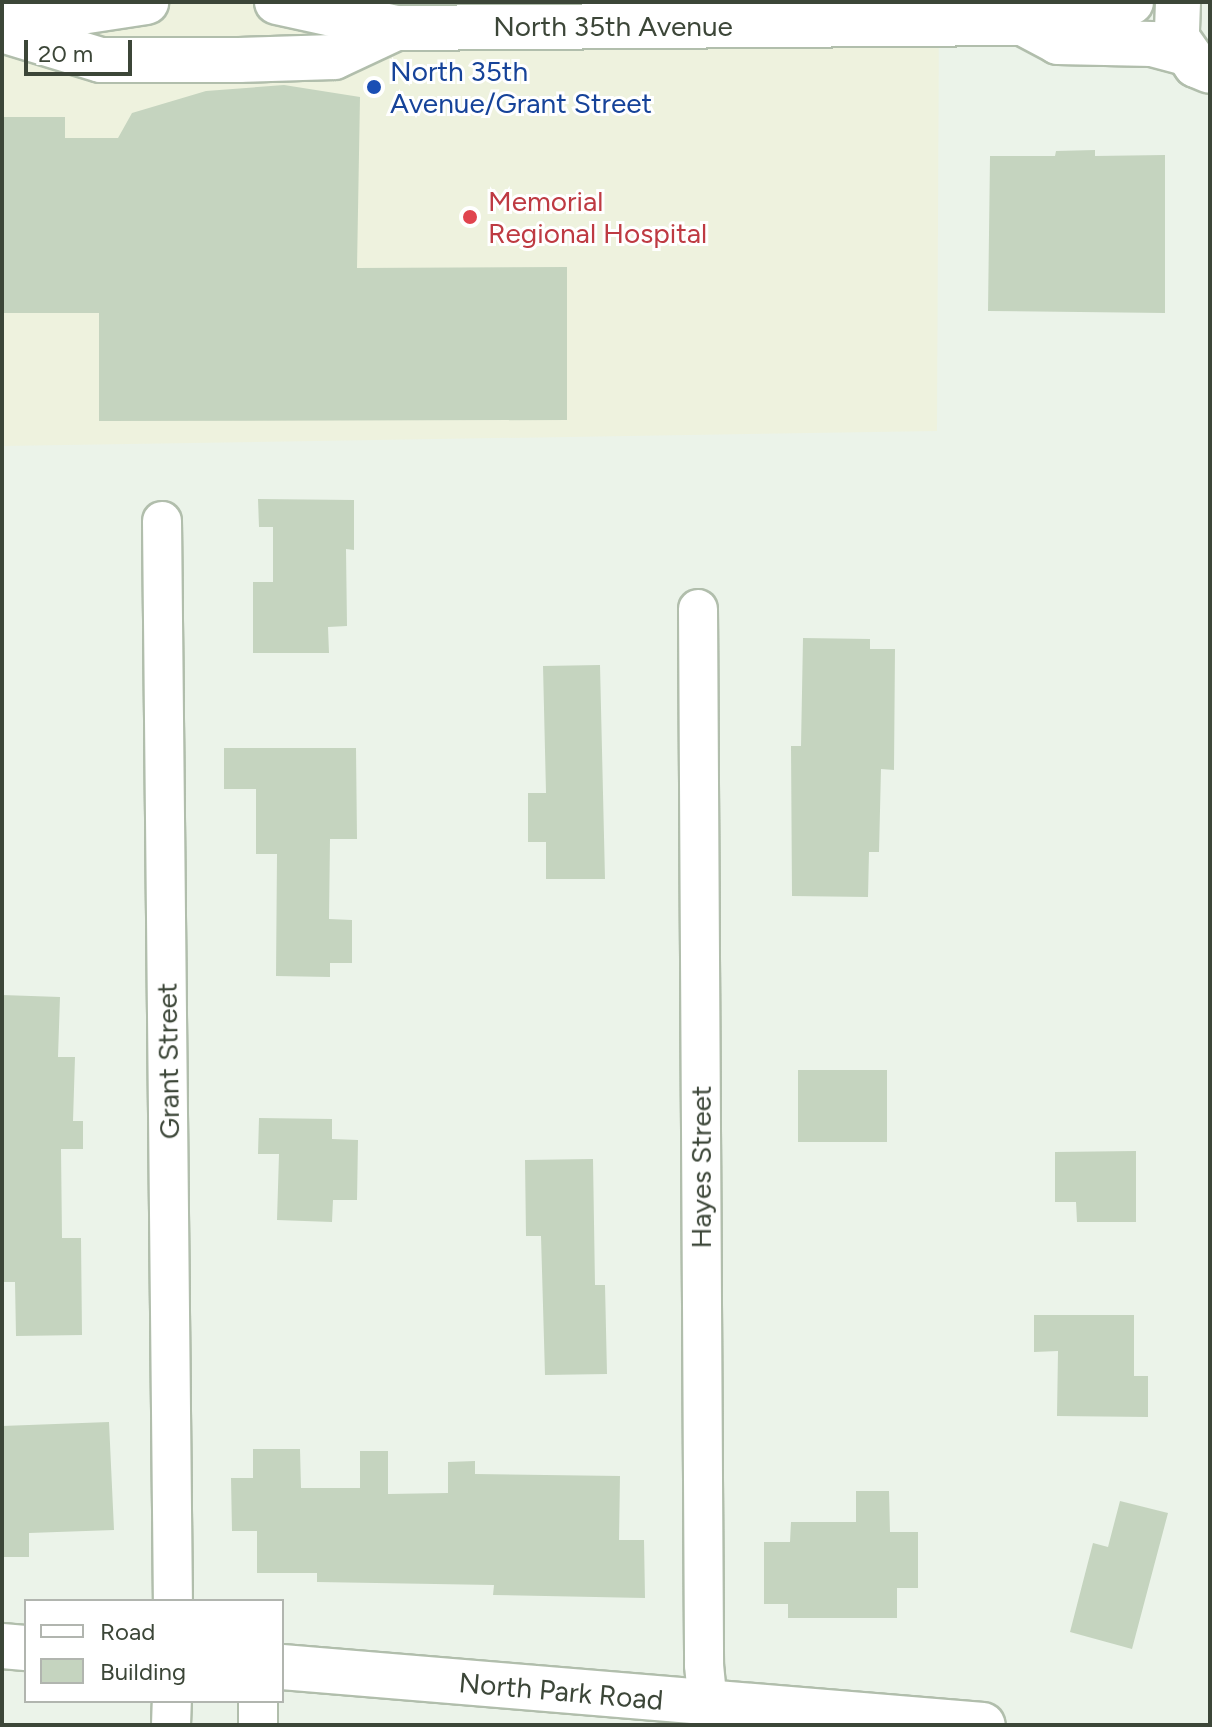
<!DOCTYPE html>
<style>
body{margin:0}
#map{position:relative;width:1212px;height:1727px;overflow:hidden;background:#ebf3e9;font-family:Figtree,sans-serif}
div>[style]{position:absolute}
.medical>*{inset:0;background:#eef2de}
.building>*{inset:0;background:#c5d4bf}
.roads{filter:drop-shadow(2px 0 #b1beac) drop-shadow(-2px 0 #b1beac) drop-shadow(0 2px #b1beac) drop-shadow(0 -2px #b1beac)}
.minor>*{height:38px;margin:-19px;padding:0 19px;transform-origin:19px;border-radius:19px;background:#fff}
.tertiary>*{height:44px;margin:-22px;padding:0 22px;transform-origin:22px;border-radius:22px;background:#fff}
.dots>*{width:22px;height:22px;translate:-50% -50%;box-sizing:border-box;border:4px solid #fff;border-radius:50%}
span{translate:-50% -50%;white-space:nowrap;text-align:center;line-height:1.15;-webkit-text-stroke:6px #fff;paint-order:stroke}
.street-label{font-size:28px;color:#3c4638}
.transit-label{font-size:28px;color:#164399}
.left{translate:0 -50%;text-align:left}
.health-label{font-size:28px;color:#be3a42}
.frame{position:absolute;inset:0;border:4px solid #3c4638;pointer-events:none}
.legend{position:absolute;left:24px;top:1599px;width:260px;height:104px;box-sizing:border-box;background:#fff;border:2px solid #b1b5af;margin:0;padding:10px 14px;list-style:none;font-size:24px;color:#3c4638}
.legend li{display:flex;align-items:center;gap:16px;height:40px}
.legend b{width:40px;border:2px solid #b1b5af}
.scale{position:absolute;left:24px;top:40px;width:108px;height:36px;box-sizing:border-box;border:4px solid #3c4638;border-top:0;padding-left:10px;font-size:24px;line-height:28px;white-space:nowrap;color:#3c4638;-webkit-text-stroke:6px #fff;paint-order:stroke}
</style>
<div id="map">
<div class="medical">
<div style="clip-path:polygon(2px 2px,939px 2px,937px 431px,2px 446px)"></div>
</div>
<div class="building">
<div style="clip-path:polygon(284px 85px,360px 97px,357px 268px,567px 267px,567px 420px,99px 421px,99px 313px,2px 313px,2px 117px,65px 117px,65px 138px,118px 138px,132px 113px,206px 91px)"></div>
<div style="clip-path:polygon(1095px 150px,1095px 156px,1165px 155px,1165px 313px,988px 311px,990px 156px,1055px 156px,1056px 151px)"></div>
<div style="clip-path:polygon(258px 499px,354px 500px,354px 550px,346px 549px,347px 626px,328px 627px,329px 653px,253px 653px,253px 582px,273px 582px,273px 527px,259px 527px)"></div>
<div style="clip-path:polygon(803px 638px,870px 639px,870px 649px,895px 649px,894px 770px,881px 769px,879px 852px,869px 852px,868px 897px,792px 896px,791px 746px,801px 746px)"></div>
<div style="clip-path:polygon(600px 665px,605px 879px,546px 879px,546px 842px,528px 842px,528px 793px,546px 793px,543px 666px)"></div>
<div style="clip-path:polygon(224px 748px,356px 748px,357px 839px,330px 839px,329px 919px,352px 920px,352px 963px,330px 963px,330px 977px,276px 976px,277px 854px,256px 854px,256px 789px,224px 789px)"></div>
<div style="clip-path:polygon(2px 995px,60px 997px,58px 1057px,75px 1057px,73px 1121px,83px 1121px,83px 1149px,61px 1149px,62px 1238px,81px 1238px,82px 1335px,16px 1336px,15px 1282px,2px 1282px)"></div>
<div style="clip-path:polygon(798px 1070px,887px 1070px,887px 1142px,798px 1142px)"></div>
<div style="clip-path:polygon(259px 1118px,332px 1119px,332px 1139px,358px 1140px,357px 1200px,333px 1200px,332px 1222px,277px 1220px,279px 1154px,258px 1154px)"></div>
<div style="clip-path:polygon(1136px 1151px,1136px 1222px,1077px 1222px,1076px 1202px,1055px 1202px,1055px 1152px)"></div>
<div style="clip-path:polygon(593px 1159px,595px 1285px,605px 1285px,607px 1374px,545px 1375px,541px 1236px,526px 1236px,525px 1160px)"></div>
<div style="clip-path:polygon(1034px 1315px,1134px 1315px,1134px 1376px,1148px 1376px,1148px 1417px,1057px 1416px,1058px 1351px,1034px 1352px)"></div>
<div style="clip-path:polygon(109px 1422px,114px 1530px,29px 1533px,29px 1557px,2px 1557px,2px 1426px)"></div>
<div style="clip-path:polygon(253px 1449px,300px 1449px,301px 1488px,360px 1488px,360px 1451px,388px 1451px,388px 1494px,448px 1493px,448px 1462px,475px 1461px,475px 1474px,620px 1476px,619px 1540px,644px 1540px,645px 1598px,493px 1595px,494px 1585px,317px 1582px,317px 1573px,257px 1573px,257px 1531px,232px 1531px,231px 1478px,253px 1478px)"></div>
<div style="clip-path:polygon(856px 1491px,889px 1491px,890px 1532px,918px 1532px,918px 1588px,897px 1588px,897px 1618px,788px 1618px,788px 1604px,764px 1604px,764px 1542px,790px 1542px,791px 1522px,856px 1522px)"></div>
<div style="clip-path:polygon(1120px 1501px,1168px 1513px,1132px 1649px,1070px 1632px,1093px 1543px,1108px 1547px)"></div>
</div>
<div class="roads">
<div class="minor">
<div style="left:162px;top:521px;width:1080px;rotate:89.42deg"></div>
<div style="left:698px;top:609px;width:1056px;rotate:89.67deg"></div>
<div style="left:704px;top:1665px;width:60px;rotate:84.3deg"></div>
<div style="left:171px;top:1725px;width:24px;rotate:-88deg"></div>
<div style="left:258px;top:1725px;width:24px;rotate:-90deg"></div>
</div>
<div class="tertiary">
<div style="left:277px;top:2px;width:122px;rotate:12.3deg"></div>
<div style="left:396px;top:28px;width:627px;rotate:-0.46deg"></div>
<div style="left:1023px;top:23px;width:40px;rotate:28deg"></div>
<div style="left:1058px;top:42px;width:94px;rotate:1.2deg"></div>
<div style="left:1152px;top:44px;width:34px;rotate:15deg"></div>
<div style="left:1178px;top:2px;width:36px;rotate:92deg"></div>
<div style="left:1177px;top:38px;width:33px;rotate:55deg"></div>
<div style="left:1196px;top:65px;width:15px;rotate:23deg"></div>
<div style="left:1023px;top:23px;width:38px;rotate:-28deg"></div>
<div style="left:1057px;top:5px;width:74px;rotate:-2.3deg"></div>
<div style="left:2px;top:24px;width:146px;rotate:-8.7deg"></div>
<div style="left:2px;top:30px;width:103px;rotate:16.9deg"></div>
<div style="left:101px;top:60px;width:138px"></div>
<div style="left:239px;top:60px;width:95px;rotate:-1.8deg"></div>
<div style="left:334px;top:57px;width:68px;rotate:-25.1deg"></div>
<div style="left:2px;top:1646px;width:24px;rotate:5deg"></div>
<div style="left:282px;top:1667px;width:703px;rotate:4.73deg"></div>
</div>
</div>
<div class="dots">
<div style="left:374px;top:87px;background:#1a4fb4"></div>
<div style="left:470px;top:217px;background:#e0444e"></div>
</div>
<div class="street-label">
<span style="left:613px;top:26px">North 35th Avenue</span>
<span style="left:168px;top:1061px;rotate:-91deg">Grant Street</span>
<span style="left:701px;top:1167px;rotate:-90deg">Hayes Street</span>
<span style="left:561px;top:1691px;rotate:5deg">North Park Road</span>
</div>
<div class="transit-label">
<span class="left" style="left:390px;top:87px">North 35th<br>Avenue/Grant Street</span>
</div>
<div class="health-label">
<span class="left" style="left:488px;top:217px">Memorial<br>Regional Hospital</span>
</div>
<div class="frame"></div>
<ul class="legend">
<li><b style="height:10px;background:#fff"></b>Road</li>
<li><b style="height:22px;background:#c5d4bf"></b>Building</li>
</ul>
<div class="scale">20 m</div>
</div>
